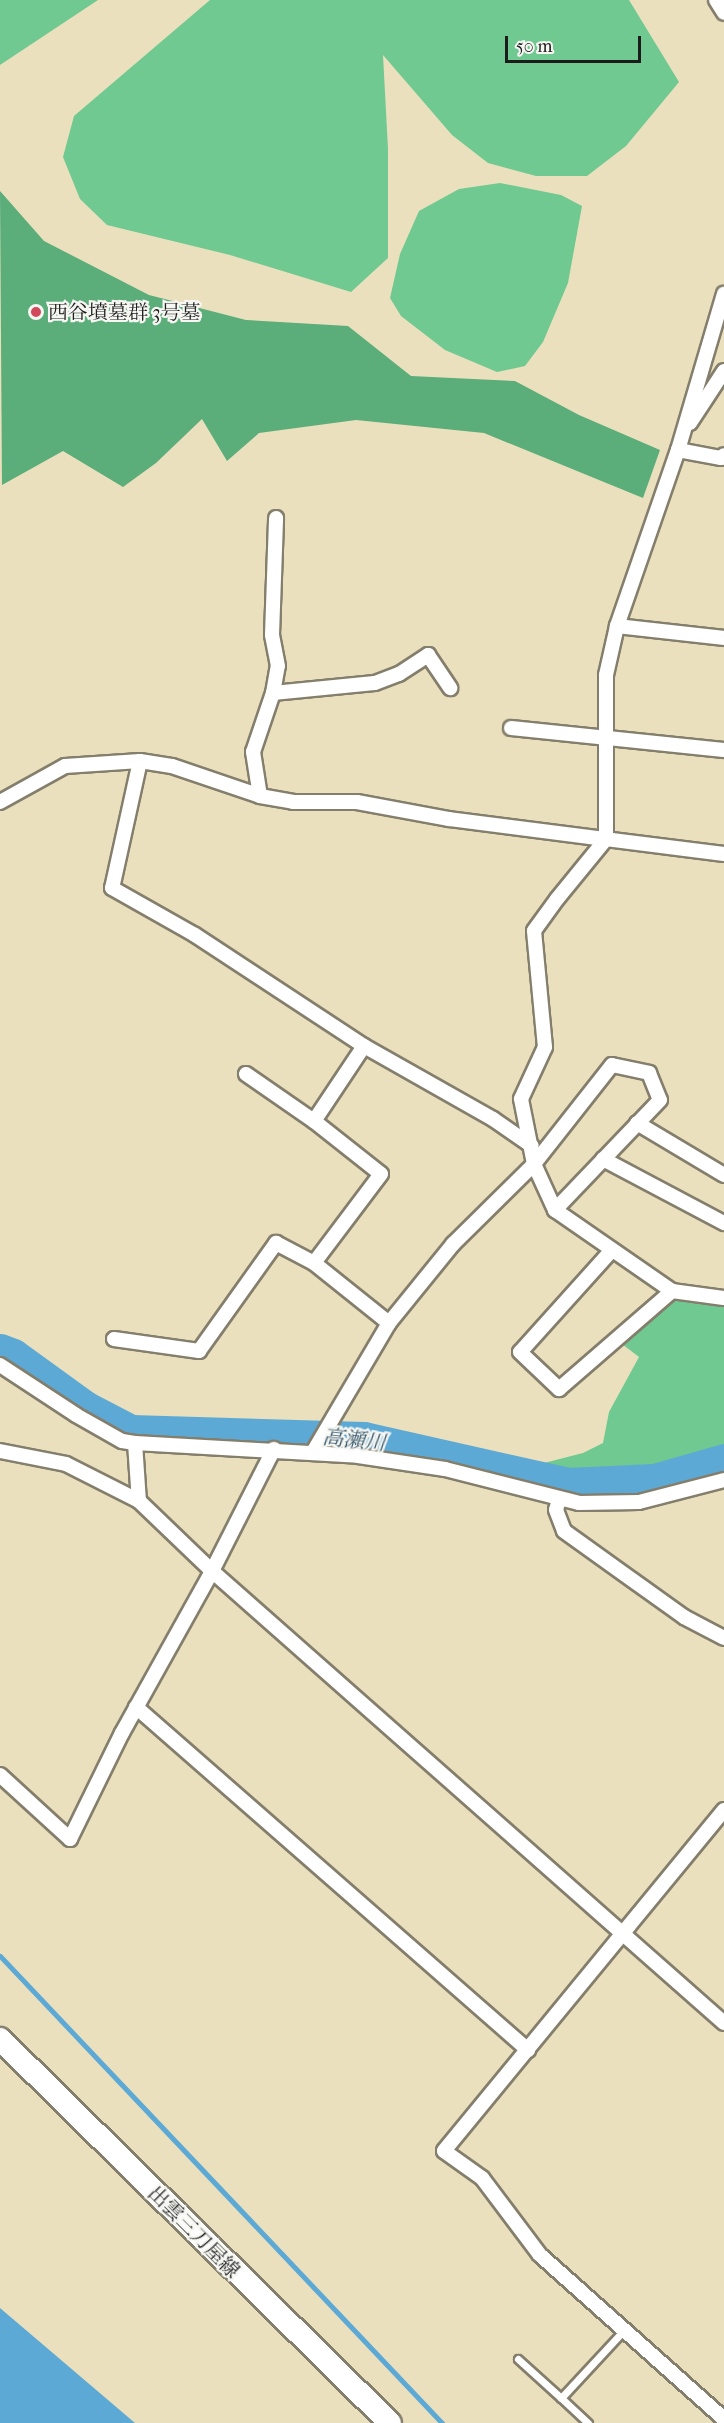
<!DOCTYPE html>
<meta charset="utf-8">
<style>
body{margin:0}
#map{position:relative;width:724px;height:2423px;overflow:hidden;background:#ebe0bd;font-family:"IM FELL French Canon","Noto Serif JP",serif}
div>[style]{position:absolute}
.green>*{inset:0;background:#6fc990}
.forest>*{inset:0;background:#5bad7a}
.water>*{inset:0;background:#5ca9d5}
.stream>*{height:5px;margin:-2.5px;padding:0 2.5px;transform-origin:2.5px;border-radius:2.5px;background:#5ca9d5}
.river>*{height:33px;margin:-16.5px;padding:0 16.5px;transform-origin:16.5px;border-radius:16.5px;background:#5ca9d5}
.roads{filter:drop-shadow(2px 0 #847e6c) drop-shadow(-2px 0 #847e6c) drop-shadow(0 2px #847e6c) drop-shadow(0 -2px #847e6c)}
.service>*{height:7px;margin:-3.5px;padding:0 3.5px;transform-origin:3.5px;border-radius:3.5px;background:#fff}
.minor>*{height:14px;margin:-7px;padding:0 7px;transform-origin:7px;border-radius:7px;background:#fff}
.primary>*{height:22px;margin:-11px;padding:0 11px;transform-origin:11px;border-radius:11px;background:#fff}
.dots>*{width:16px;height:16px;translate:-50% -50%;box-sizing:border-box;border:3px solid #f6f6f2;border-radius:50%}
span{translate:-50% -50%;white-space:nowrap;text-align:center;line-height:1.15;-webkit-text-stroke:4.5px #f6f6f2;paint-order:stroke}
.poi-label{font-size:20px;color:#1c1c1c}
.left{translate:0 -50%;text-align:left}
.street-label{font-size:20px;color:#1c1c1c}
.water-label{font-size:21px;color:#395b6f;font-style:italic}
.scale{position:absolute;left:505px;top:36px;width:136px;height:27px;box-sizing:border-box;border:3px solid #1c1c1c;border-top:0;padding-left:8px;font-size:18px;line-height:21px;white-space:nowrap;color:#1c1c1c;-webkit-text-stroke:4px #f6f6f2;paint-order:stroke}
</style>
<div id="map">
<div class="green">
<div style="clip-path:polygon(0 0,98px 0,0 65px)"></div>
<div style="clip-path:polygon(210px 0,629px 0,679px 82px,626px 146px,587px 176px,536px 176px,488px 163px,452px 135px,383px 55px,388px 149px,388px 258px,351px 292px,230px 255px,107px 225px,80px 199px,63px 157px,74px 116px)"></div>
<div style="clip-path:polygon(500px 183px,561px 195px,582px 206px,568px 283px,543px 342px,525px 366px,497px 372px,445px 350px,401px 316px,390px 298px,400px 254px,419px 211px,459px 189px)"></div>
<div style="clip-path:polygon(676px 1298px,724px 1306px,724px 1456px,652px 1478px,569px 1481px,546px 1477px,544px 1463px,583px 1453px,603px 1443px,609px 1412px,639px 1357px,622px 1344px)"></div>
</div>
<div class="forest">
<div style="clip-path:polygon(0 191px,44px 241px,149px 295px,246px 320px,348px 326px,411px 376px,515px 381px,579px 415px,660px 450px,643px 498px,484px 433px,356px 420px,259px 433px,227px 461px,202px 419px,156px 463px,123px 487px,63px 451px,2px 485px)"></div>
</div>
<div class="water">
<div style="clip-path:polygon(0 2308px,135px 2423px,0 2423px)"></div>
</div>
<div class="stream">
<div style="left:0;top:1956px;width:643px;rotate:46.58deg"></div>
</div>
<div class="river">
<div style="left:0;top:1350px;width:14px;rotate:21deg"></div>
<div style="left:13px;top:1355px;width:89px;rotate:35.8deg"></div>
<div style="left:85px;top:1407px;width:52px;rotate:27.6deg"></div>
<div style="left:131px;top:1431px;width:233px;rotate:1.7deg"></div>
<div style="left:364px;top:1438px;width:209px;rotate:12.7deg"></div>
<div style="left:568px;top:1484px;width:86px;rotate:-2.7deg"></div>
<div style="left:654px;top:1480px;width:73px;rotate:-15.9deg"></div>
</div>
<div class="roads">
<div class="service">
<div style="left:518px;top:2359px;width:58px;rotate:42.2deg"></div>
<div style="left:588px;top:2423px;width:37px;rotate:-137deg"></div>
<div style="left:561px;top:2398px;width:93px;rotate:-47.2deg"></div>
</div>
<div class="minor">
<div style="left:716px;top:0;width:15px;rotate:58deg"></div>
<div style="left:690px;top:423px;width:62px;rotate:-56.8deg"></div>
<div style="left:678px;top:450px;width:44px;rotate:10.5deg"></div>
<div style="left:721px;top:458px;width:4px;rotate:-45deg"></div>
<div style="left:617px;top:626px;width:108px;rotate:6.4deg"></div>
<div style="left:273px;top:693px;width:102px;rotate:-5.6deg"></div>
<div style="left:375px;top:683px;width:26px;rotate:-21deg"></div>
<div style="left:399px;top:674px;width:35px;rotate:-33deg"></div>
<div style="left:428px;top:655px;width:40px;rotate:56deg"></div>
<div style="left:511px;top:728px;width:214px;rotate:5.9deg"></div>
<div style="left:140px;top:761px;width:130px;rotate:102.4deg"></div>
<div style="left:112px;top:888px;width:95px;rotate:29.5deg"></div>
<div style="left:195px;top:935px;width:202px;rotate:33.3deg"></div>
<div style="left:364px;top:1046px;width:148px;rotate:29.5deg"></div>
<div style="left:493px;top:1119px;width:47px;rotate:34.7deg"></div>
<div style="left:260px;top:796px;width:45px;rotate:-99deg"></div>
<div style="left:253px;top:752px;width:62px;rotate:-71.3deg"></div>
<div style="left:273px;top:693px;width:27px;rotate:-80deg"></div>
<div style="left:278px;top:666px;width:32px;rotate:-101deg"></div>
<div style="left:272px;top:635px;width:117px;rotate:-88deg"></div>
<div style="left:0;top:802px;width:74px;rotate:-29deg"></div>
<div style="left:65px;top:766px;width:75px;rotate:-3.8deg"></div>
<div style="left:140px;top:761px;width:32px;rotate:9deg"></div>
<div style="left:172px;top:766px;width:93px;rotate:18.8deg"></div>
<div style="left:260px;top:796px;width:34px;rotate:10deg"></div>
<div style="left:293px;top:802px;width:64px"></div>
<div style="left:357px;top:802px;width:94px;rotate:10.5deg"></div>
<div style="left:449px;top:819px;width:158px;rotate:7.3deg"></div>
<div style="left:606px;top:839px;width:164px;rotate:-90deg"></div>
<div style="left:606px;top:675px;width:50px;rotate:-77.3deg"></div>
<div style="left:617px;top:626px;width:186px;rotate:-70.9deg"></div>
<div style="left:678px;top:450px;width:163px;rotate:-73.6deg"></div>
<div style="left:724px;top:854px;width:119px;rotate:-172.8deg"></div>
<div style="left:606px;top:839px;width:77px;rotate:129.2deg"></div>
<div style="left:557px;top:899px;width:39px;rotate:126deg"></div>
<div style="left:534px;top:931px;width:117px;rotate:84.6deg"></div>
<div style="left:545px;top:1047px;width:57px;rotate:114.8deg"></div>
<div style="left:521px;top:1099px;width:66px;rotate:78.7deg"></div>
<div style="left:534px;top:1164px;width:51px;rotate:65.5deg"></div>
<div style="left:555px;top:1210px;width:142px;rotate:34.7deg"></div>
<div style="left:672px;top:1291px;width:52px;rotate:7.7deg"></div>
<div style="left:246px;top:1074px;width:83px;rotate:34.7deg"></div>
<div style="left:314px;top:1121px;width:85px;rotate:38.3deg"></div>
<div style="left:381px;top:1174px;width:111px;rotate:127deg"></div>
<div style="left:314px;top:1121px;width:90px;rotate:-56.3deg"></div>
<div style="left:637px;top:1123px;width:101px;rotate:30.9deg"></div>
<div style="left:603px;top:1159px;width:137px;rotate:27.9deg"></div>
<div style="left:612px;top:1250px;width:137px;rotate:132deg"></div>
<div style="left:520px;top:1352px;width:54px;rotate:43.5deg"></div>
<div style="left:559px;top:1389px;width:150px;rotate:-40.9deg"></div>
<div style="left:114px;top:1339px;width:86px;rotate:8deg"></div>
<div style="left:199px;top:1351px;width:133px;rotate:-54.5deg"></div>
<div style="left:276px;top:1243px;width:43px;rotate:27.8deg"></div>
<div style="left:314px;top:1263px;width:96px;rotate:38.7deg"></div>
<div style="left:0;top:1365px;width:91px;rotate:33.3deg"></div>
<div style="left:76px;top:1415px;width:53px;rotate:29.5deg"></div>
<div style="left:122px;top:1441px;width:13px;rotate:9deg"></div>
<div style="left:135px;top:1443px;width:223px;rotate:3.3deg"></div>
<div style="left:358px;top:1456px;width:88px;rotate:8.5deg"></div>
<div style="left:445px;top:1469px;width:138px;rotate:14.2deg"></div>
<div style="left:579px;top:1503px;width:60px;rotate:-1deg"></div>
<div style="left:639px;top:1502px;width:88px;rotate:-14.5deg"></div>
<div style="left:135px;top:1443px;width:58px;rotate:86.1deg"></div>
<div style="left:0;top:1451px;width:67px;rotate:11.1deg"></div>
<div style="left:66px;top:1464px;width:82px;rotate:26.9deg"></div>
<div style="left:139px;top:1501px;width:101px;rotate:43.8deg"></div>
<div style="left:212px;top:1571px;width:683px;rotate:41.44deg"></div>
<div style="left:313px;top:1452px;width:150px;rotate:-59.5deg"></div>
<div style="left:389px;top:1323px;width:102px;rotate:-51deg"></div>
<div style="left:453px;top:1244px;width:114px;rotate:-44.6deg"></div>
<div style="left:534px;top:1164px;width:126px;rotate:-51.8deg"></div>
<div style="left:612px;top:1065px;width:38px;rotate:12deg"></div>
<div style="left:649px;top:1073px;width:29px;rotate:68deg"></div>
<div style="left:660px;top:1100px;width:152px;rotate:133.7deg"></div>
<div style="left:559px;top:1500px;width:10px;rotate:107deg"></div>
<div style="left:556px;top:1510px;width:22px;rotate:69deg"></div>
<div style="left:564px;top:1531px;width:148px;rotate:35.6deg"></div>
<div style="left:684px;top:1617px;width:45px;rotate:27.7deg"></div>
<div style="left:136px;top:1707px;width:521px;rotate:41.19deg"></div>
<div style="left:0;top:1775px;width:95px;rotate:42.4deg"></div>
<div style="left:70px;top:1839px;width:118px;rotate:-63.9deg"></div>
<div style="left:122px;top:1733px;width:185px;rotate:-60.9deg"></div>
<div style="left:212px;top:1571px;width:137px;rotate:-63.1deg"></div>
<div style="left:724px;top:1810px;width:441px;rotate:129.4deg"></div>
<div style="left:444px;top:2151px;width:47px;rotate:35.4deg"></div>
<div style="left:482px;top:2178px;width:96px;rotate:53deg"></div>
<div style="left:540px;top:2255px;width:246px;rotate:41.7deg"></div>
</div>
<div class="primary">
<div style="left:0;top:2039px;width:547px;rotate:44.56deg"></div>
</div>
</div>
<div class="dots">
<div style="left:36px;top:312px;background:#d1495b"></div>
</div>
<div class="poi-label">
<span class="left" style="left:48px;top:312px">西谷墳墓群 3号墓</span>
</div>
<div class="street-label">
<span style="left:194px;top:2232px;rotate:45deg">出雲三刀屋線</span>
</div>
<div class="water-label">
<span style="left:354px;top:1440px;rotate:6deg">高瀬川</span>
</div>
<div class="scale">50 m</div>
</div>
